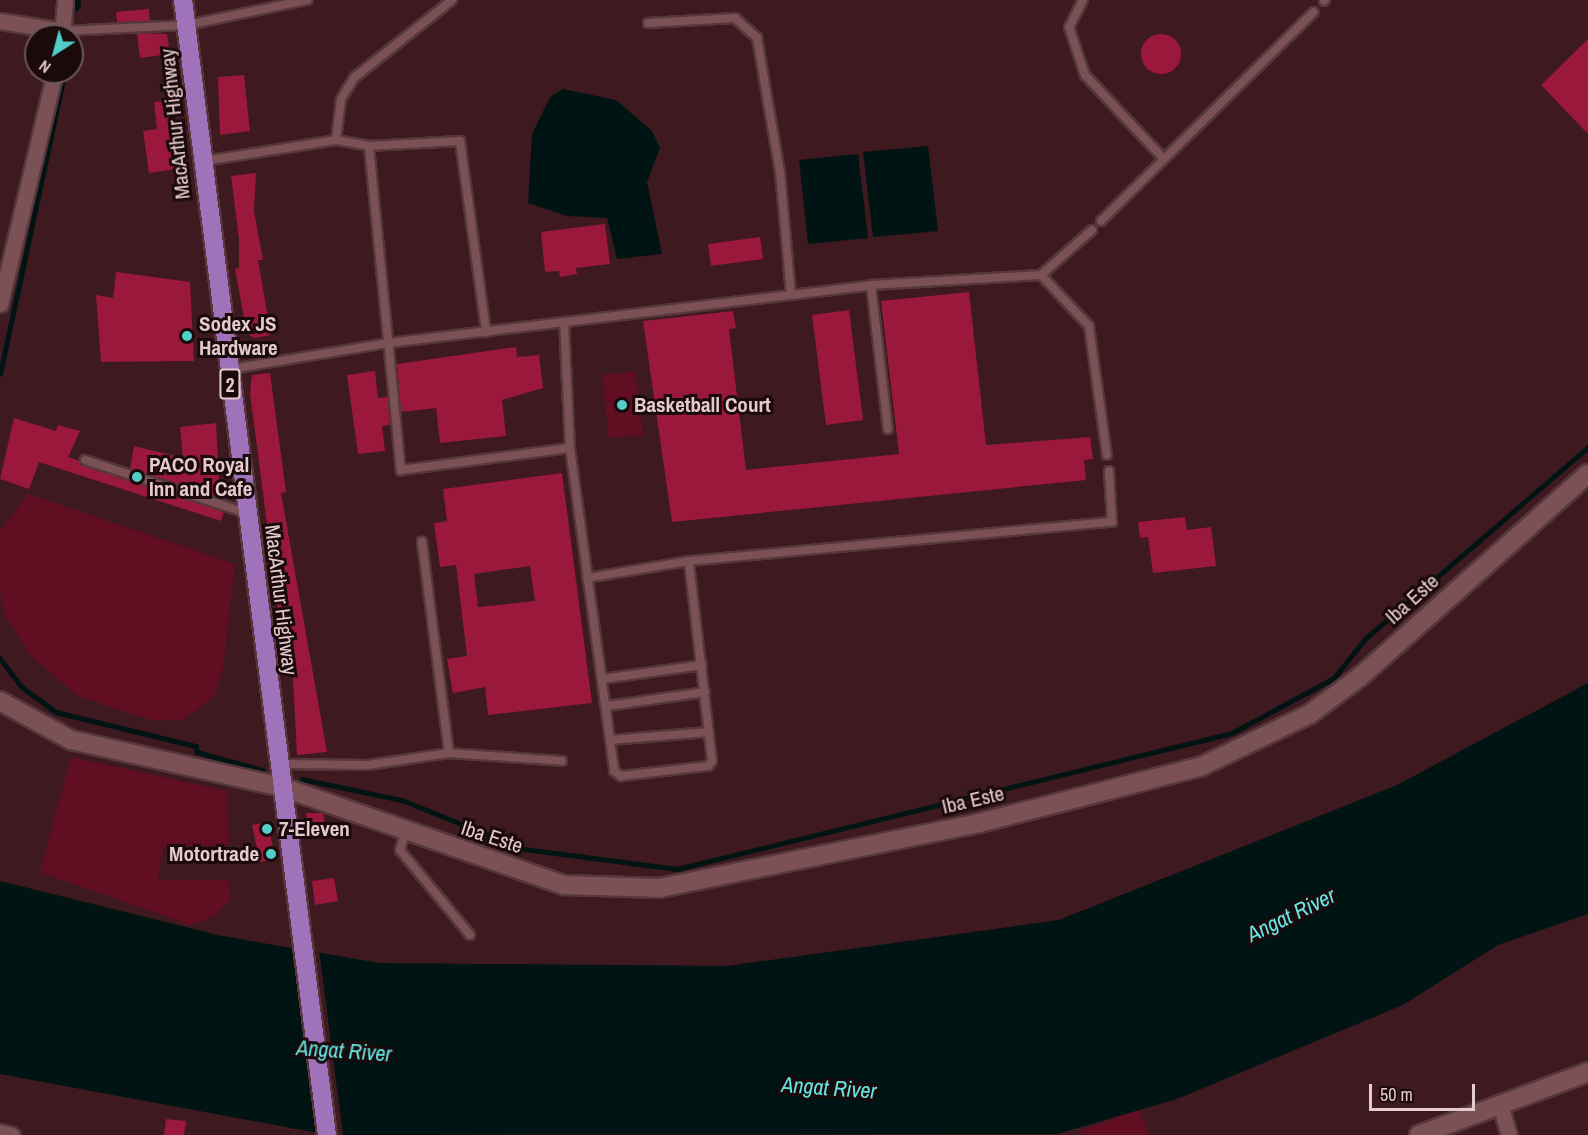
<!DOCTYPE html>
<style>
body{margin:0}
#map{position:relative;width:1588px;height:1135px;overflow:hidden;background:#3e191f;font-family:"Archivo Narrow",sans-serif}
div>[style]{position:absolute}
.green>*{inset:0;background:#610e23}
.water>*{inset:0;background:#001413}
.pier>*{inset:0;background:#3e191f}
.stream>*{height:4.5px;margin:-2.25px;padding:0 2.25px;transform-origin:2.25px;border-radius:2.25px;background:#001413}
.canal>*{height:15px;margin:-7.5px;padding:0 7.5px;transform-origin:7.5px;border-radius:7.5px;background:#001413}
.building>*{inset:0;background:#99183b}
.round{border-radius:50%}
.roads{filter:drop-shadow(2px 0 #55373c) drop-shadow(-2px 0 #55373c) drop-shadow(0 2px #55373c) drop-shadow(0 -2px #55373c)}
.lane>*{height:8px;margin:-4px;padding:0 4px;transform-origin:4px;border-radius:4px;background:#7c5155}
.street>*{height:15px;margin:-7.5px;padding:0 7.5px;transform-origin:7.5px;border-radius:7.5px;background:#7c5155}
.secondary>*{height:18px;margin:-9px;padding:0 9px;transform-origin:9px;border-radius:9px;background:#7c5155}
.highway>*{height:18px;margin:-9px;padding:0 9px;transform-origin:9px;border-radius:9px;background:#9f72ba}
.dots>*{width:16px;height:16px;translate:-50% -50%;box-sizing:border-box;border:3px solid #1a0a0c;border-radius:50%}
span{translate:-50% -50%;white-space:nowrap;text-align:center;line-height:1.15;-webkit-text-stroke:6px #1a0a0c;paint-order:stroke}
.shield-label span{padding:2px 4px;background:#1a0a0c;border:2px solid;border-radius:4px;-webkit-text-stroke-width:0}
.shield-label{font-size:20px;color:#e4cacc;font-weight:700}
.street-label{font-size:21px;color:#e4cacc}
.poi-label{font-size:21px;color:#e4cacc;font-weight:700}
.left{translate:0 -50%;text-align:left}
.right{translate:-100% -50%;text-align:right}
.water-label{font-size:22px;color:#64e7e3;font-style:italic}
.north{position:absolute;left:24px;top:24px;width:60px;height:60px;box-sizing:border-box;background:#1a0a0c;border:2px solid #6b5759;border-radius:50%;rotate:216deg;font-size:16px;font-weight:700;line-height:24px;text-align:center;color:#e4cacc}
.north::after{content:'';display:block;margin:auto;width:21px;height:27px;background:#53cdca;clip-path:polygon(50% 0,100% 100%,50% 72%,0 100%)}
.scale{position:absolute;left:1369px;top:1084px;width:106px;height:27px;box-sizing:border-box;border:3px solid #e4cacc;border-top:0;padding-left:8px;font-size:18px;line-height:21px;white-space:nowrap;color:#e4cacc;-webkit-text-stroke:4px #1a0a0c;paint-order:stroke}
</style>
<div id="map">
<div class="green">
<div style="clip-path:polygon(635px 372px,643px 435px,609px 438px,602px 375px)"></div>
<div style="clip-path:polygon(28px 494px,235px 564px,223px 668px,214px 696px,183px 720px,150px 720px,78px 696px,30px 655px,4px 613px,0 591px,0 531px)"></div>
<div style="clip-path:polygon(71px 757px,227px 791px,229px 845px,163px 846px,158px 880px,228px 880px,231px 899px,214px 916px,190px 925px,40px 872px)"></div>
<div style="clip-path:polygon(1139px 1109px,1149px 1135px,1082px 1135px,1080px 1131px)"></div>
</div>
<div class="water">
<div style="clip-path:polygon(563px 89px,616px 100px,652px 131px,660px 148px,647px 182px,662px 254px,617px 259px,607px 218px,567px 216px,528px 203px,532px 134px,550px 97px)"></div>
<div style="clip-path:polygon(928px 146px,938px 231px,873px 237px,863px 152px)"></div>
<div style="clip-path:polygon(858px 154px,868px 238px,808px 244px,799px 160px)"></div>
<div style="clip-path:polygon(1588px 683px,1588px 914px,1498px 945px,1403px 1005px,1177px 1099px,1057px 1134px,329px 1135px,0 1074px,0 881px,222px 936px,379px 963px,727px 966px,1059px 920px,1397px 785px)"></div>
</div>
<div class="pier">
<div style="clip-path:polygon(292px 945px,319px 950px,343px 1135px,316px 1135px)"></div>
</div>
<div class="stream">
<div style="left:0;top:374px;width:309px;rotate:-77.9deg"></div>
<div style="left:0;top:658px;width:36px;rotate:53deg"></div>
<div style="left:22px;top:687px;width:42px;rotate:36.3deg"></div>
<div style="left:56px;top:712px;width:144px;rotate:13.7deg"></div>
<div style="left:196px;top:746px;width:6px;rotate:81deg"></div>
<div style="left:197px;top:752px;width:68px;rotate:15.3deg"></div>
<div style="left:302px;top:779px;width:102px;rotate:11.9deg"></div>
<div style="left:402px;top:800px;width:131px;rotate:21.9deg"></div>
<div style="left:524px;top:849px;width:154px;rotate:7.4deg"></div>
<div style="left:677px;top:869px;width:571px;rotate:-13.77deg"></div>
<div style="left:1232px;top:733px;width:116px;rotate:-28.3deg"></div>
<div style="left:1334px;top:678px;width:50px;rotate:-51.5deg"></div>
<div style="left:1365px;top:639px;width:294px;rotate:-40.7deg"></div>
</div>
<div class="canal">
<div style="left:73px;top:0;width:4px;rotate:90deg"></div>
</div>
<div class="building">
<div style="clip-path:polygon(149px 9px,150px 21px,117px 22px,116px 12px)"></div>
<div style="clip-path:polygon(137px 33px,167px 34px,170px 54px,140px 58px)"></div>
<div class="round" style="left:1141px;top:34px;width:40px;height:40px"></div>
<div style="clip-path:polygon(1588px 39px,1588px 134px,1541px 85px)"></div>
<div style="clip-path:polygon(244px 75px,250px 131px,220px 135px,218px 77px)"></div>
<div style="clip-path:polygon(167px 101px,175px 169px,149px 173px,143px 131px,157px 129px,154px 102px)"></div>
<div style="clip-path:polygon(256px 173px,254px 211px,263px 260px,258px 260px,271px 335px,254px 338px,247px 333px,235px 269px,239px 268px,239px 240px,231px 176px)"></div>
<div style="clip-path:polygon(605px 224px,610px 264px,576px 268px,577px 274px,560px 277px,559px 271px,545px 272px,541px 232px)"></div>
<div style="clip-path:polygon(760px 237px,763px 259px,711px 266px,708px 244px)"></div>
<div style="clip-path:polygon(116px 272px,190px 282px,194px 361px,101px 362px,96px 295px,113px 298px)"></div>
<div style="clip-path:polygon(969px 292px,986px 445px,1090px 437px,1093px 459px,1084px 460px,1086px 480px,672px 522px,643px 321px,733px 311px,736px 328px,729px 329px,746px 470px,899px 454px,881px 301px)"></div>
<div style="clip-path:polygon(849px 310px,863px 420px,826px 425px,812px 315px)"></div>
<div style="clip-path:polygon(516px 347px,517px 357px,539px 355px,543px 388px,502px 400px,506px 436px,440px 443px,436px 408px,401px 412px,397px 364px)"></div>
<div style="clip-path:polygon(375px 371px,378px 398px,388px 397px,390px 425px,382px 426px,385px 451px,358px 454px,347px 375px)"></div>
<div style="clip-path:polygon(270px 373px,286px 492px,281px 493px,327px 752px,297px 755px,293px 678px,288px 648px,283px 649px,250px 393px,252px 375px)"></div>
<div style="clip-path:polygon(14px 418px,56px 431px,58px 425px,80px 431px,68px 457px,224px 512px,221px 521px,39px 462px,29px 489px,0 479px)"></div>
<div style="clip-path:polygon(216px 423px,220px 498px,130px 468px,134px 446px,183px 458px,180px 427px)"></div>
<div style="clip-path:polygon(evenodd,562px 473px,592px 703px,488px 715px,485px 687px,453px 693px,447px 659px,467px 656px,456px 565px,440px 567px,434px 523px,447px 521px,443px 489px,562px 473px,530px 566px,535px 601px,478px 607px,474px 574px,530px 566px)"></div>
<div style="clip-path:polygon(1185px 517px,1187px 530px,1211px 527px,1216px 566px,1153px 573px,1148px 537px,1140px 538px,1138px 522px)"></div>
<div style="clip-path:polygon(306px 813px,323px 813px,326px 832px,309px 834px)"></div>
<div style="clip-path:polygon(268px 822px,275px 859px,260px 862px,252px 825px)"></div>
<div style="clip-path:polygon(334px 878px,338px 901px,315px 905px,312px 881px)"></div>
<div style="clip-path:polygon(166px 1119px,186px 1121px,184px 1135px,164px 1135px)"></div>
</div>
<div class="roads">
<div class="lane">
<div style="left:1083px;top:0;width:30px;rotate:117deg"></div>
<div style="left:1069px;top:27px;width:51px;rotate:71.6deg"></div>
<div style="left:1085px;top:75px;width:115px;rotate:46.8deg"></div>
<div style="left:1324px;top:1px;width:1px;rotate:-45deg"></div>
<div style="left:648px;top:23px;width:87px;rotate:-3.3deg"></div>
<div style="left:735px;top:18px;width:30px;rotate:42deg"></div>
<div style="left:757px;top:38px;width:136px;rotate:80.3deg"></div>
<div style="left:780px;top:172px;width:123px;rotate:84.9deg"></div>
<div style="left:63px;top:31px;width:124px;rotate:-2.8deg"></div>
<div style="left:187px;top:25px;width:123px;rotate:-11.8deg"></div>
<div style="left:336px;top:140px;width:41px;rotate:-83deg"></div>
<div style="left:341px;top:99px;width:26px;rotate:-58deg"></div>
<div style="left:355px;top:77px;width:124px;rotate:-38.4deg"></div>
<div style="left:369px;top:146px;width:326px;rotate:84.4deg"></div>
<div style="left:401px;top:470px;width:170px;rotate:-7.4deg"></div>
<div style="left:570px;top:448px;width:126px;rotate:-92.7deg"></div>
<div style="left:204px;top:161px;width:134px;rotate:-9deg"></div>
<div style="left:336px;top:140px;width:34px;rotate:10deg"></div>
<div style="left:369px;top:146px;width:91px;rotate:-3.1deg"></div>
<div style="left:460px;top:141px;width:193px;rotate:82.2deg"></div>
<div style="left:1101px;top:221px;width:298px;rotate:-44.5deg"></div>
<div style="left:1041px;top:275px;width:70px;rotate:46.7deg"></div>
<div style="left:1089px;top:326px;width:130px;rotate:82.1deg"></div>
<div style="left:871px;top:285px;width:145px;rotate:83.3deg"></div>
<div style="left:231px;top:369px;width:159px;rotate:-9.4deg"></div>
<div style="left:388px;top:343px;width:486px;rotate:-6.8deg"></div>
<div style="left:871px;top:285px;width:170px;rotate:-3.4deg"></div>
<div style="left:1041px;top:275px;width:68px;rotate:-41.4deg"></div>
<div style="left:570px;top:448px;width:326px;rotate:82.2deg"></div>
<div style="left:614px;top:771px;width:9px;rotate:36deg"></div>
<div style="left:621px;top:776px;width:88px;rotate:-6.6deg"></div>
<div style="left:708px;top:766px;width:6px;rotate:-51deg"></div>
<div style="left:712px;top:761px;width:201px;rotate:-96.6deg"></div>
<div style="left:85px;top:460px;width:169px;rotate:18.2deg"></div>
<div style="left:587px;top:578px;width:103px;rotate:-9.5deg"></div>
<div style="left:689px;top:561px;width:425px;rotate:-5.3deg"></div>
<div style="left:1112px;top:522px;width:51px;rotate:-93.4deg"></div>
<div style="left:602px;top:679px;width:101px;rotate:-8deg"></div>
<div style="left:607px;top:706px;width:99px;rotate:-8.1deg"></div>
<div style="left:610px;top:740px;width:99px;rotate:-4.6deg"></div>
<div style="left:449px;top:753px;width:113px;rotate:4deg"></div>
<div style="left:281px;top:764px;width:87px;rotate:0.7deg"></div>
<div style="left:368px;top:765px;width:82px;rotate:-8.4deg"></div>
<div style="left:449px;top:753px;width:213px;rotate:-97.3deg"></div>
<div style="left:405px;top:833px;width:18px;rotate:106deg"></div>
<div style="left:400px;top:850px;width:110px;rotate:50.5deg"></div>
</div>
<div class="street">
<div style="left:0;top:21px;width:64px;rotate:9deg"></div>
<div style="left:62px;top:36px;width:36px;rotate:-85deg"></div>
<div style="left:0;top:304px;width:238px;rotate:-76.7deg"></div>
<div style="left:1500px;top:1104px;width:32px;rotate:74deg"></div>
<div style="left:0;top:1132px;width:12px;rotate:14deg"></div>
</div>
<div class="secondary">
<div style="left:0;top:701px;width:81px;rotate:28.8deg"></div>
<div style="left:71px;top:740px;width:216px;rotate:12.6deg"></div>
<div style="left:282px;top:787px;width:299px;rotate:19.2deg"></div>
<div style="left:564px;top:885px;width:96px;rotate:1.8deg"></div>
<div style="left:660px;top:888px;width:326px;rotate:-11.5deg"></div>
<div style="left:979px;top:823px;width:230px;rotate:-14.3deg"></div>
<div style="left:1202px;top:766px;width:120px;rotate:-25.7deg"></div>
<div style="left:1310px;top:714px;width:64px;rotate:-36.7deg"></div>
<div style="left:1361px;top:676px;width:304px;rotate:-41.7deg"></div>
<div style="left:1419px;top:1135px;width:180px;rotate:-20.4deg"></div>
</div>
<div class="highway">
<div style="left:183px;top:0;width:1144px;rotate:82.77deg"></div>
</div>
</div>
<div class="dots">
<div style="left:187px;top:336px;background:#53cdca"></div>
<div style="left:622px;top:405px;background:#53cdca"></div>
<div style="left:137px;top:477px;background:#53cdca"></div>
<div style="left:267px;top:829px;background:#53cdca"></div>
<div style="left:271px;top:854px;background:#53cdca"></div>
</div>
<div class="shield-label">
<span style="left:230px;top:384px">2</span>
</div>
<div class="street-label">
<span style="left:175px;top:124px;rotate:-96deg">MacArthur Highway</span>
<span style="left:1412px;top:599px;rotate:-42deg">Iba Este</span>
<span style="left:281px;top:600px;rotate:83deg">MacArthur Highway</span>
<span style="left:973px;top:800px;rotate:-13deg">Iba Este</span>
<span style="left:492px;top:837px;rotate:18deg">Iba Este</span>
</div>
<div class="poi-label">
<span class="left" style="left:199px;top:336px">Sodex JS<br>Hardware</span>
<span class="left" style="left:634px;top:405px">Basketball Court</span>
<span class="left" style="left:149px;top:477px">PACO Royal<br>Inn and Cafe</span>
<span class="left" style="left:279px;top:829px">7-Eleven</span>
<span class="right" style="left:259px;top:854px">Motortrade</span>
</div>
<div class="water-label">
<span style="left:1291px;top:915px;rotate:-26deg">Angat River</span>
<span style="left:344px;top:1051px;rotate:4deg">Angat River</span>
<span style="left:829px;top:1088px;rotate:4deg">Angat River</span>
</div>
<div class="north">N</div>
<div class="scale">50 m</div>
</div>
